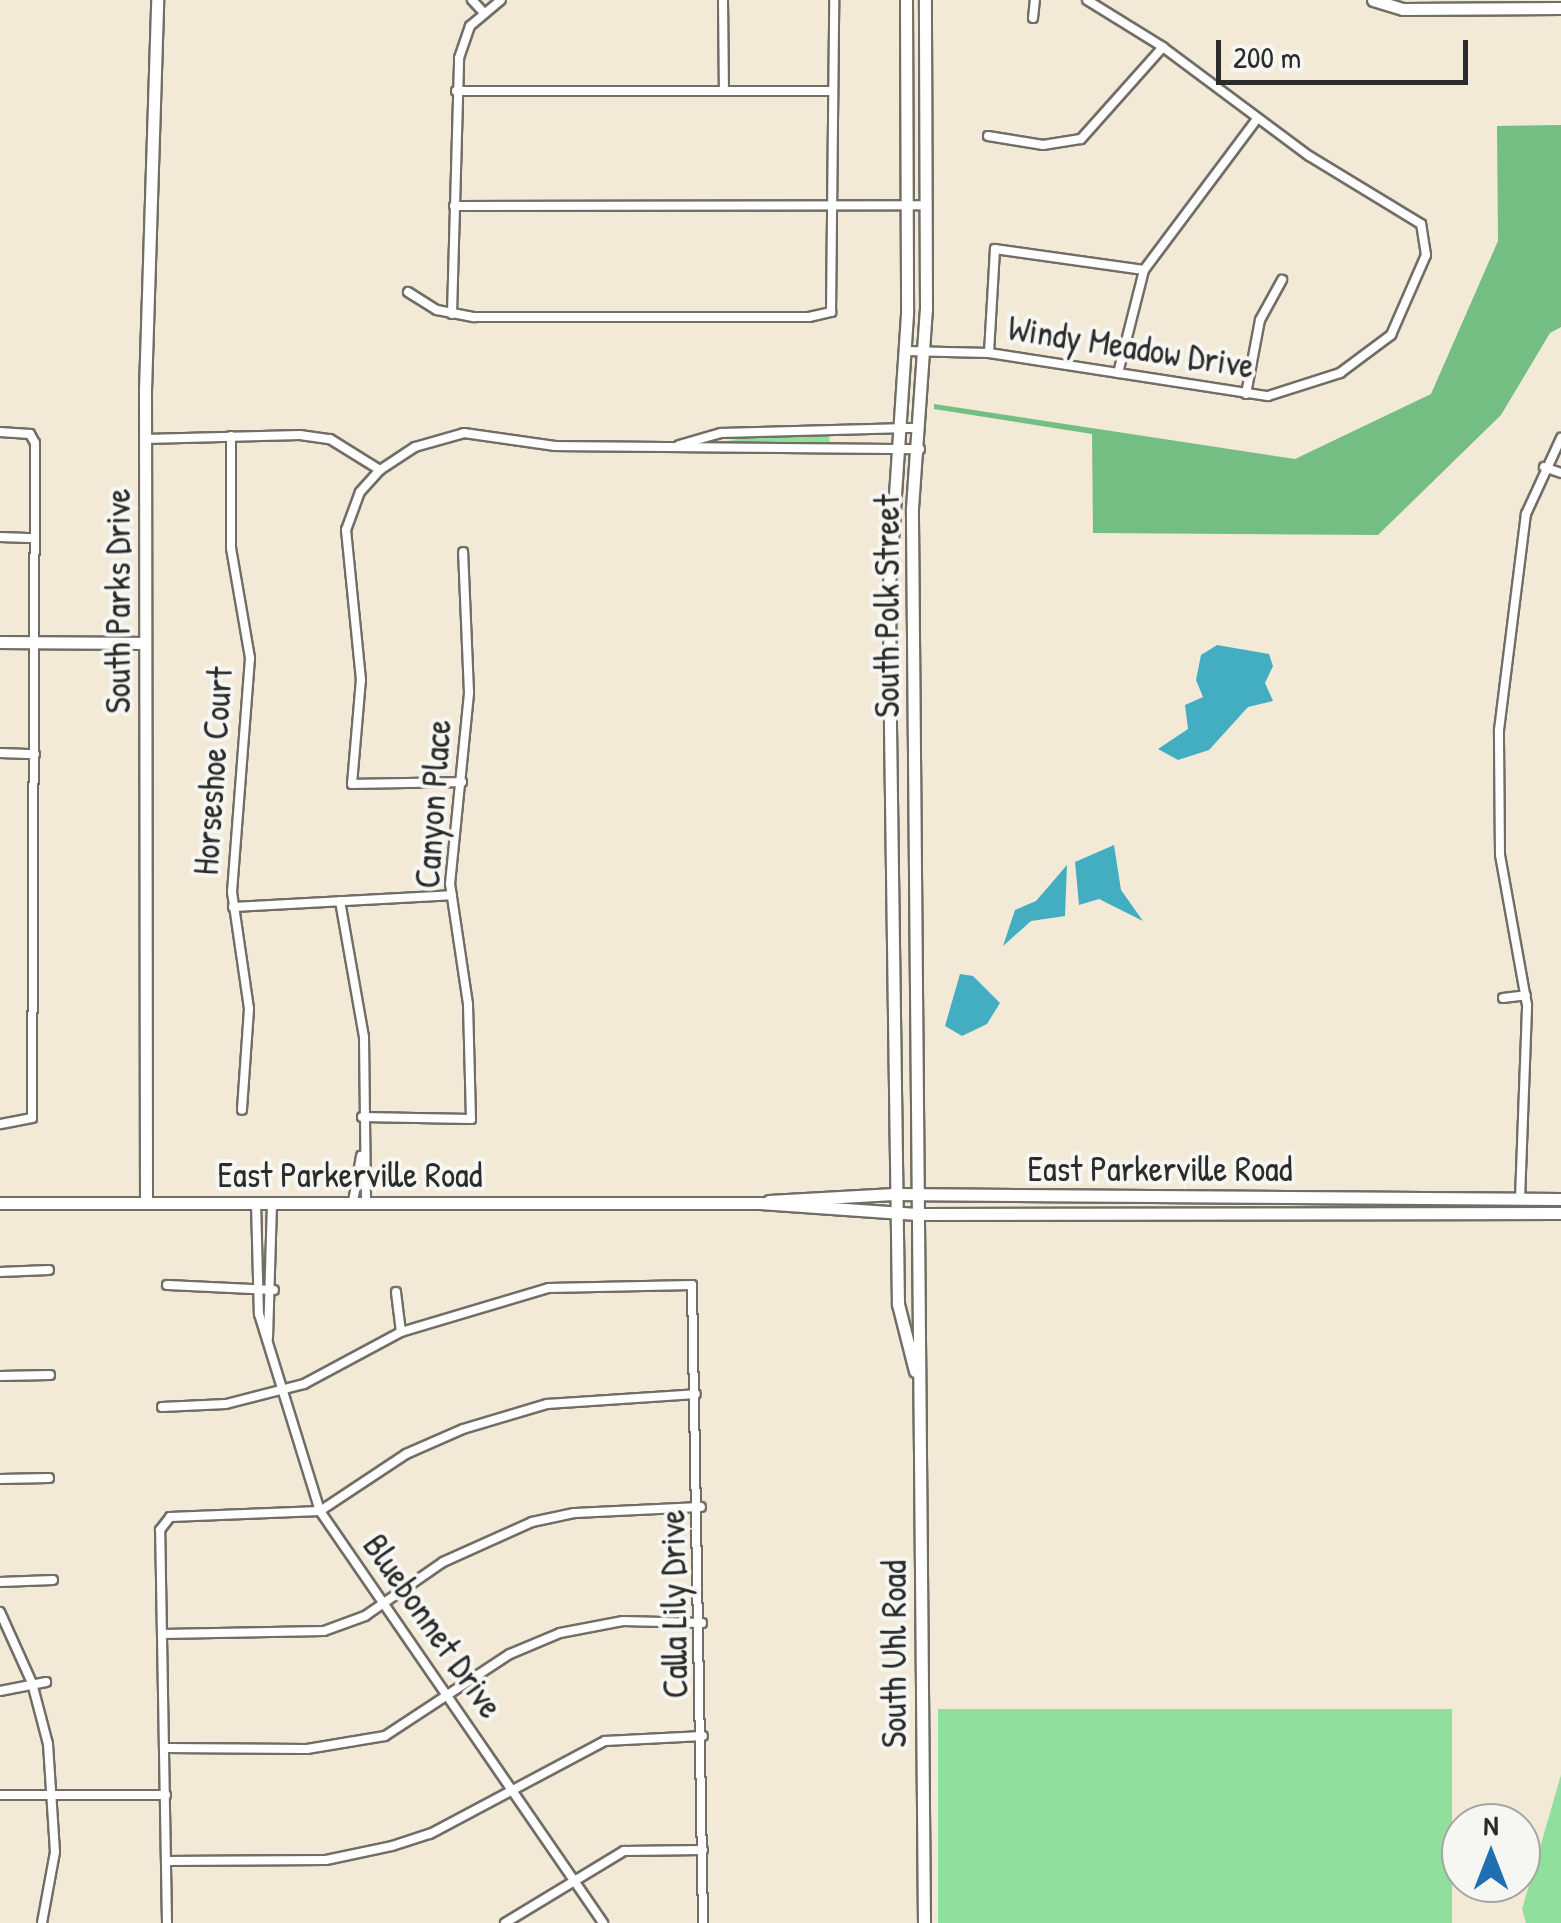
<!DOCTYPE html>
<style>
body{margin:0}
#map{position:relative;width:1561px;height:1923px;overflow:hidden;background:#f2ead7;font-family:"Patrick Hand",sans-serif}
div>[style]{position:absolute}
.green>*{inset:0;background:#91df9c}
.forest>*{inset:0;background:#74be84}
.water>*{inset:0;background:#43adc2}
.roads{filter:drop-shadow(2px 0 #716e67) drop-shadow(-2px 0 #716e67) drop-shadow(0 2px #716e67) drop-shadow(0 -2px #716e67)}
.street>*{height:8px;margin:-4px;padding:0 4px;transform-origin:4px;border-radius:4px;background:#fff}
.secondary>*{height:11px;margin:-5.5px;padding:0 5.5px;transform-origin:5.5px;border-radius:5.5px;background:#fff}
span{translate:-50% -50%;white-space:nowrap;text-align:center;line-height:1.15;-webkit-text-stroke:8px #f6f6f2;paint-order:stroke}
.street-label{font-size:35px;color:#2b2b2b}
.north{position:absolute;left:1441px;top:1803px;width:100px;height:100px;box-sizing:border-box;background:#f6f6f2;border:2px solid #a5a5a2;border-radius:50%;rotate:0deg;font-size:28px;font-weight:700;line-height:40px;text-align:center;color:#2b2b2b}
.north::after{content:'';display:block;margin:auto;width:35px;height:45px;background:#1f6fb2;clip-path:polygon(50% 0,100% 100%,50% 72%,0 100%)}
.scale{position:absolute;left:1216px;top:40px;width:252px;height:45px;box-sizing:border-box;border:5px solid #2b2b2b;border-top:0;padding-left:12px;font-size:30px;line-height:35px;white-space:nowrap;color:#2b2b2b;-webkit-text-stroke:8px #f6f6f2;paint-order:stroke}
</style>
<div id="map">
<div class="green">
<div style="clip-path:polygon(829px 434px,830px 445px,719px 443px,750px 436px)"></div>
<div style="clip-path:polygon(938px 1709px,1452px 1709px,1452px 1923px,938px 1923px)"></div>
<div style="clip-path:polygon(1561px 1775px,1561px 1923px,1526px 1923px,1522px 1909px)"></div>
</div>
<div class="forest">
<div style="clip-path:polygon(1561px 125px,1561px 327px,1550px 333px,1501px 415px,1378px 535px,1093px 533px,1092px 434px,934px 409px,934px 404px,1295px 459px,1431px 394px,1498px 241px,1497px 126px)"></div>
</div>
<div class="water">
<div style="clip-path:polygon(1217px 645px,1269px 654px,1273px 666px,1265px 683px,1273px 701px,1248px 707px,1209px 750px,1178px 760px,1158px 749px,1188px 729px,1185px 705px,1203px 697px,1196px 680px,1201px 655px)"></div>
<div style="clip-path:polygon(1114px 845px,1121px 890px,1143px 921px,1099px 899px,1079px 905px,1075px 862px)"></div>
<div style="clip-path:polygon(1067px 865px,1065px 916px,1031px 921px,1003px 946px,1015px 910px,1036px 901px)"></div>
<div style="clip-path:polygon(960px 974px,973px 976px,1000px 1003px,987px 1024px,962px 1036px,945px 1026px)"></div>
</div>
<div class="roads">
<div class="street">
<div style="left:472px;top:0;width:16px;rotate:47deg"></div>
<div style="left:723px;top:0;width:91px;rotate:89.4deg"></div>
<div style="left:1033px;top:18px;width:18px;rotate:-84deg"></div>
<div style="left:456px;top:91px;width:376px"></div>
<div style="left:988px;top:136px;width:56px;rotate:9.3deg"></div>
<div style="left:1043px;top:145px;width:38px;rotate:-9deg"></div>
<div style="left:1081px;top:139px;width:123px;rotate:-48.3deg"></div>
<div style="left:454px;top:206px;width:473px;rotate:-0.1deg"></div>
<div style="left:408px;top:292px;width:34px;rotate:32deg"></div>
<div style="left:437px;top:310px;width:38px;rotate:11deg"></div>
<div style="left:474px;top:317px;width:335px"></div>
<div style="left:809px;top:317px;width:23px;rotate:-13deg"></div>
<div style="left:831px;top:312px;width:312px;rotate:-89.4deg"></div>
<div style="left:452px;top:314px;width:256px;rotate:-88.4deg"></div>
<div style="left:459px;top:58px;width:34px;rotate:-71deg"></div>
<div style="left:470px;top:26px;width:40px;rotate:-40deg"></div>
<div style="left:905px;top:351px;width:84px;rotate:1.4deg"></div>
<div style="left:989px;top:353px;width:282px;rotate:8.8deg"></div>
<div style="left:1268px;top:396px;width:76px;rotate:-17.7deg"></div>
<div style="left:1340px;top:373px;width:64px;rotate:-36.7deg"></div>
<div style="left:1391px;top:335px;width:87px;rotate:-66.4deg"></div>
<div style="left:1426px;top:255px;width:31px;rotate:-99deg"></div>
<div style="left:1421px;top:224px;width:131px;rotate:-148.7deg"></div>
<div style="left:1309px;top:156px;width:182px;rotate:-143.3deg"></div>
<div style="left:1163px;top:47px;width:89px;rotate:-148.3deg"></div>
<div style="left:989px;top:353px;width:104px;rotate:-86.7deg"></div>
<div style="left:995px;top:249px;width:150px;rotate:8deg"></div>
<div style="left:1118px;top:373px;width:106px;rotate:-75.8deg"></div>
<div style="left:1144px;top:270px;width:189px;rotate:-53.2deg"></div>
<div style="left:1246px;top:394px;width:75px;rotate:-79.3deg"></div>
<div style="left:1260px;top:320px;width:46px;rotate:-61.2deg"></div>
<div style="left:0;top:432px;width:30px;rotate:4deg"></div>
<div style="left:30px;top:434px;width:10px;rotate:61deg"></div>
<div style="left:35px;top:443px;width:675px;rotate:90.25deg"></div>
<div style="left:32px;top:1118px;width:33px;rotate:169deg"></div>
<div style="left:231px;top:436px;width:112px;rotate:90deg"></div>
<div style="left:231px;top:548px;width:112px;rotate:80.2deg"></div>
<div style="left:250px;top:658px;width:235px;rotate:94.4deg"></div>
<div style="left:232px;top:892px;width:118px;rotate:81.7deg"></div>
<div style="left:249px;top:1009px;width:101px;rotate:94deg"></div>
<div style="left:145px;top:439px;width:155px;rotate:-1.5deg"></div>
<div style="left:300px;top:435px;width:30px;rotate:8deg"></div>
<div style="left:330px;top:439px;width:59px;rotate:31.8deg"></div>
<div style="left:679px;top:445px;width:44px;rotate:-15.9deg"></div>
<div style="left:721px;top:433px;width:197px;rotate:-1.5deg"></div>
<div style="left:1544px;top:467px;width:18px;rotate:19deg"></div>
<div style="left:0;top:537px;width:35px;rotate:2deg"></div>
<div style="left:0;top:753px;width:35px;rotate:2deg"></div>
<div style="left:462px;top:782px;width:110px;rotate:179deg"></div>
<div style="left:352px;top:784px;width:104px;rotate:-85.1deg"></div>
<div style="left:361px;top:680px;width:151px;rotate:-95.7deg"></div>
<div style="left:346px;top:530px;width:40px;rotate:-69.8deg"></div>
<div style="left:360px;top:492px;width:30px;rotate:-48deg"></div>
<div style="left:380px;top:470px;width:42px;rotate:-33.3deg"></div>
<div style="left:415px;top:447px;width:51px;rotate:-15.9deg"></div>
<div style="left:464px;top:433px;width:92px;rotate:8.1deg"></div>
<div style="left:555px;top:446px;width:365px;rotate:0.5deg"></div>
<div style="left:340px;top:901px;width:138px;rotate:80deg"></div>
<div style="left:364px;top:1037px;width:165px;rotate:89.3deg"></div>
<div style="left:233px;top:907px;width:219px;rotate:-3.1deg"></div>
<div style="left:1503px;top:998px;width:23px;rotate:-7deg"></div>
<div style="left:362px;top:1117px;width:109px;rotate:1.1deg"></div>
<div style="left:471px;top:1119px;width:115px;rotate:-91.5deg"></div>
<div style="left:468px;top:1004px;width:121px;rotate:-98.5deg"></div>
<div style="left:450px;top:884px;width:192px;rotate:-84.3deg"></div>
<div style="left:469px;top:693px;width:141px;rotate:-92.4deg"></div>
<div style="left:1520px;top:1199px;width:194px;rotate:-87.9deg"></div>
<div style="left:1527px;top:1005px;width:152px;rotate:-100.2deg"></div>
<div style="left:1500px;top:855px;width:125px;rotate:-90.5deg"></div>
<div style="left:1499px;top:730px;width:218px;rotate:-82.9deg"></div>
<div style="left:1526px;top:514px;width:84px;rotate:-65.3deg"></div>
<div style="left:256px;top:1202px;width:112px;rotate:88.5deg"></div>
<div style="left:259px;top:1314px;width:206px;rotate:72.8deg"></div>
<div style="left:320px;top:1511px;width:500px;rotate:55.5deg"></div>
<div style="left:353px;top:1202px;width:47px;rotate:-80.1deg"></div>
<div style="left:0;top:1272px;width:49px;rotate:-2.3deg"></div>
<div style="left:167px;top:1285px;width:107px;rotate:2.7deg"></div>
<div style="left:396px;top:1292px;width:40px;rotate:82.9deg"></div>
<div style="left:268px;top:1338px;width:136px;rotate:-88.3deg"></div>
<div style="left:0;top:1376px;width:50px;rotate:-1.1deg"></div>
<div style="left:162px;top:1407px;width:64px;rotate:-2.7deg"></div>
<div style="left:226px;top:1404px;width:81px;rotate:-14.4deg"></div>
<div style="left:304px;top:1384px;width:110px;rotate:-28.2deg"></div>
<div style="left:401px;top:1332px;width:154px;rotate:-16.6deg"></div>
<div style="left:549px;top:1288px;width:143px;rotate:-1.2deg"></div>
<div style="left:692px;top:1285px;width:638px;rotate:89.01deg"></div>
<div style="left:0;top:1479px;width:49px;rotate:-1.2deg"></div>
<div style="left:0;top:1582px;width:53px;rotate:-2.2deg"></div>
<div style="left:0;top:1612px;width:78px;rotate:65.7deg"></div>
<div style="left:32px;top:1683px;width:63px;rotate:75.3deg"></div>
<div style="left:48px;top:1744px;width:108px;rotate:86.3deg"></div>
<div style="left:55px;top:1852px;width:72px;rotate:100.4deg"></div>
<div style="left:163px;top:1634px;width:161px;rotate:-1.1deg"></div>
<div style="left:324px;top:1631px;width:44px;rotate:-20.1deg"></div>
<div style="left:365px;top:1616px;width:95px;rotate:-34.7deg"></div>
<div style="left:443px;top:1562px;width:98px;rotate:-24.2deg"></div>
<div style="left:532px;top:1522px;width:43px;rotate:-12.1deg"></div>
<div style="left:574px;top:1513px;width:127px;rotate:-2.7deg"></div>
<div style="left:0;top:1691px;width:47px;rotate:-11.1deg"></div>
<div style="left:166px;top:1748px;width:141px;rotate:0.4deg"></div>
<div style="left:307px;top:1749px;width:79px;rotate:-9.5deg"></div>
<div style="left:385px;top:1736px;width:149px;rotate:-33.3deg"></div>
<div style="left:510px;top:1654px;width:54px;rotate:-22.8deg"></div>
<div style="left:560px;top:1633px;width:64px;rotate:-10.8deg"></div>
<div style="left:623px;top:1621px;width:79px;rotate:1.5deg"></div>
<div style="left:0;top:1795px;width:166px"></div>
<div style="left:166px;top:1861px;width:160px;rotate:-0.4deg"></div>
<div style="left:326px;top:1860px;width:67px;rotate:-12deg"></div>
<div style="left:392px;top:1846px;width:40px;rotate:-18deg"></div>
<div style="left:430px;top:1834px;width:198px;rotate:-28deg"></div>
<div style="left:605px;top:1741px;width:98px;rotate:-2.9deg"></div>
<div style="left:167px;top:1923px;width:393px;rotate:-91deg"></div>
<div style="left:160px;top:1530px;width:16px;rotate:-52deg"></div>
<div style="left:170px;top:1517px;width:150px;rotate:-2.3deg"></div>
<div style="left:320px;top:1511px;width:103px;rotate:-33.5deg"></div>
<div style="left:406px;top:1454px;width:62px;rotate:-23.7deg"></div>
<div style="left:463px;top:1429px;width:88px;rotate:-16.6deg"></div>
<div style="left:547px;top:1404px;width:149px;rotate:-3.8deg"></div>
<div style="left:505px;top:1923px;width:139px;rotate:-31.2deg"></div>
<div style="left:624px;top:1851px;width:79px;rotate:-0.7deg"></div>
</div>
<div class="secondary">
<div style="left:906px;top:0;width:314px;rotate:89.8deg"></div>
<div style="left:907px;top:314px;width:272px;rotate:93.8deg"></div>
<div style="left:889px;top:585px;width:141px;rotate:89.6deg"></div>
<div style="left:890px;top:726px;width:578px;rotate:89.21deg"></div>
<div style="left:898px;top:1304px;width:69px;rotate:75.8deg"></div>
<div style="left:1373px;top:0;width:31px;rotate:17deg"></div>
<div style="left:1403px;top:9px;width:158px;rotate:-0.4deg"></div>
<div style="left:0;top:642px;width:145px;rotate:0.4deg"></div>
<div style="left:769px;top:1201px;width:125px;rotate:-3.2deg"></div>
<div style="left:894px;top:1194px;width:667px;rotate:0.43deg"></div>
<div style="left:0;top:1203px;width:760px"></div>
<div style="left:760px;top:1203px;width:157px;rotate:4deg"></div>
<div style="left:917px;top:1214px;width:644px;rotate:-0.09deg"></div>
<div style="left:146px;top:1203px;width:813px;rotate:-90.07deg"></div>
<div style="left:145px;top:390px;width:390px;rotate:-88.2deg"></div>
<div style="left:924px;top:1923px;width:1415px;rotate:-90.49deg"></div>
<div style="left:912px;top:508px;width:198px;rotate:-86deg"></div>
<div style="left:926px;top:310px;width:310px;rotate:-90.2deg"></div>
</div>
</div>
<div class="street-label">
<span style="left:1131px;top:347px;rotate:9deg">Windy Meadow Drive</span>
<span style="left:118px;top:601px;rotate:-90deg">South Parks Drive</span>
<span style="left:887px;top:606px;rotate:-90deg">South Polk Street</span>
<span style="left:213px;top:771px;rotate:-86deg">Horseshoe Court</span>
<span style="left:433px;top:804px;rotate:-86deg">Canyon Place</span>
<span style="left:1160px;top:1169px">East Parkerville Road</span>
<span style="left:350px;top:1175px">East Parkerville Road</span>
<span style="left:674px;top:1604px;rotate:-91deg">Calla Lily Drive</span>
<span style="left:433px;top:1626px;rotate:55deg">Bluebonnet Drive</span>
<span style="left:894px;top:1654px;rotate:-90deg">South Uhl Road</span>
</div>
<div class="north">N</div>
<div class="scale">200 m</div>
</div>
